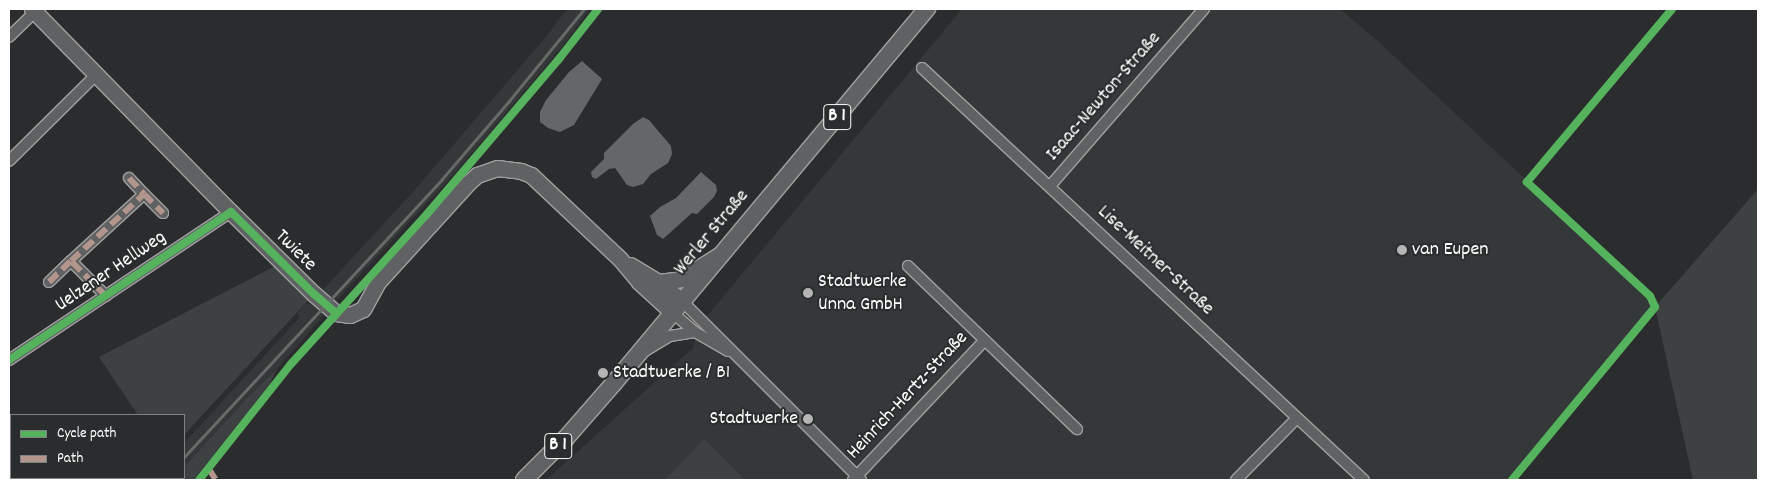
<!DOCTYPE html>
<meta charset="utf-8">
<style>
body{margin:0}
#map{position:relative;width:1767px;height:489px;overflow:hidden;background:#2b2c2d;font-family:Dekko,sans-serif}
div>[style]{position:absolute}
.built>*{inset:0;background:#353839}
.green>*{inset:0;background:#3e4142}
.water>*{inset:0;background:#646667}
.roads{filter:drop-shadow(1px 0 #a0a0a0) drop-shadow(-1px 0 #a0a0a0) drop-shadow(0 1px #a0a0a0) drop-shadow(0 -1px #a0a0a0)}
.street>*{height:10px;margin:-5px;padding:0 5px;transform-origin:5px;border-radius:5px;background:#606162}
.secondary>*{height:15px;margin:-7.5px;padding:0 7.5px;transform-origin:7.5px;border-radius:7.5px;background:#606162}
.primary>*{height:16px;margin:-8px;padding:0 8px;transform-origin:8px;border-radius:8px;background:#606162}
.rail>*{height:2.5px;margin:-1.25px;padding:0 1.25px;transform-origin:1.25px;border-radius:1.25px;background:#686969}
.quiet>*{height:6px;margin-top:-3px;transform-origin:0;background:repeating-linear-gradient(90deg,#b2968c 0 12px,transparent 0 18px)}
.cycleway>*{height:8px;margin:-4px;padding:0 4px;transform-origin:4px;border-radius:4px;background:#56b35d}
.dots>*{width:14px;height:14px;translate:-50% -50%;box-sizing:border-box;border:2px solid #2a2d2e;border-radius:50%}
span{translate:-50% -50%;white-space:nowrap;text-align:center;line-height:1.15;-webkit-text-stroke:4px #2a2d2e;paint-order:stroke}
.shield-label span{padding:1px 4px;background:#2a2d2e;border:1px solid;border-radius:4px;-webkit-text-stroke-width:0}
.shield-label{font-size:19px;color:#fff;font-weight:700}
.street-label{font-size:20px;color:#fff}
.poi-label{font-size:20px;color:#fff}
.left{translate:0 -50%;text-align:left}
.right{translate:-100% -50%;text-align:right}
.frame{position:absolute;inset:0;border:10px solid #fff;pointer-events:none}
.legend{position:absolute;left:10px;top:414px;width:175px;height:65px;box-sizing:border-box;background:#2a2d2e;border:1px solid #7f8182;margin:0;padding:6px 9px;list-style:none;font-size:15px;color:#fff}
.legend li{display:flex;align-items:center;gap:10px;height:25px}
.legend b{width:25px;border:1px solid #7f8182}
</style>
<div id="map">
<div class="built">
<div style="clip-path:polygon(567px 9px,590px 9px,561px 48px,455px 173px,345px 291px,277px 369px,248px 397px,184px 467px,184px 443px,300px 317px,297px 314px,306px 303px,309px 305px,412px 193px,545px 38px)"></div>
<div style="clip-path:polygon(962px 9px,1340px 9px,1381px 44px,1650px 296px,1655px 307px,1512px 480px,546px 480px,693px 348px,698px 327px)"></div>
</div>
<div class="green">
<div style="clip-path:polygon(1758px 189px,1758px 480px,1693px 480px,1655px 307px)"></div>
<div style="clip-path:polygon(283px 262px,314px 294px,184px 435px,184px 415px,138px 415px,99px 357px)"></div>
<div style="clip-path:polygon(277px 369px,269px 385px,193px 480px,171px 480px,174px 478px,184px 478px,184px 467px,248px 397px)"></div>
<div style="clip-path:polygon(704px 439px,745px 480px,665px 480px)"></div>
<div style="clip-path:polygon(17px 478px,89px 478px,91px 480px,15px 480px)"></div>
<div style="clip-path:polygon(105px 478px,144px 478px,142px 480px,103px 480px)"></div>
</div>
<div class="water">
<div style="clip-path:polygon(582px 61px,602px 79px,574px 125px,560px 132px,548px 128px,540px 122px,540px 112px,546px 100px,569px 72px)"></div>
<div style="clip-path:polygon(643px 117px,649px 120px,671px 146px,672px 154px,668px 163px,651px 174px,643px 184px,633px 187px,627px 185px,615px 168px,609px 169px,596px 179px,592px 177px,591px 172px,604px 159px,604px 153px,633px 124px)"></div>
<div style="clip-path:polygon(701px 172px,716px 185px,717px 191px,714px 197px,697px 214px,692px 213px,663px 239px,657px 235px,650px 216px,660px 207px,676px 198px)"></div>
</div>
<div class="roads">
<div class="street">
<div style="left:9px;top:37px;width:36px;rotate:-44deg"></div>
<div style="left:922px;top:68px;width:604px;rotate:42.99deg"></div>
<div style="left:9px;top:161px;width:122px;rotate:-44.7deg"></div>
<div style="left:129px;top:178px;width:22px;rotate:47deg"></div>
<div style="left:1050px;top:186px;width:235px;rotate:-49deg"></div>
<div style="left:908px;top:266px;width:235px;rotate:44deg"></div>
<div style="left:49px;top:282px;width:30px;rotate:-44deg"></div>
<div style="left:106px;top:296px;width:49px;rotate:-135deg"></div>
<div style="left:71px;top:261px;width:99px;rotate:-42.5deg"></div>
<div style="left:144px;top:194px;width:27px;rotate:45deg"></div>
<div style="left:682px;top:301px;width:253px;rotate:45deg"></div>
<div style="left:673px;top:313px;width:29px;rotate:41deg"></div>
<div style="left:695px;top:332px;width:38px;rotate:30deg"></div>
<div style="left:645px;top:351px;width:29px;rotate:-31deg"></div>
<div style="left:670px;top:336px;width:25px;rotate:-9deg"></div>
<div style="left:9px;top:360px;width:267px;rotate:-33.7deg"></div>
<div style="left:853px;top:480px;width:192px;rotate:-46.7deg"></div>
<div style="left:1236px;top:480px;width:87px;rotate:-45.5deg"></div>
</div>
<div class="secondary">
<div style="left:32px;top:9px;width:284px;rotate:45.6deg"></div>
<div style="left:231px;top:212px;width:117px;rotate:44.7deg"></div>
<div style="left:314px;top:294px;width:29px;rotate:41deg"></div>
<div style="left:336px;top:313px;width:14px;rotate:8deg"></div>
<div style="left:350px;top:315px;width:14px;rotate:-25deg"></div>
<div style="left:363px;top:309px;width:31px;rotate:-61deg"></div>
<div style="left:378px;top:282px;width:134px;rotate:-47.7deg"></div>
<div style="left:468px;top:183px;width:12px;rotate:-42deg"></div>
<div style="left:477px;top:175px;width:21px;rotate:-19deg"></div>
<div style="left:497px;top:168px;width:24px;rotate:7deg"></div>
<div style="left:521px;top:171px;width:11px;rotate:22deg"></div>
<div style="left:531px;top:175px;width:122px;rotate:43.3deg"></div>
<div style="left:620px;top:259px;width:30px;rotate:50deg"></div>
<div style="left:639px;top:282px;width:46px;rotate:42.4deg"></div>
<div style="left:630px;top:265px;width:33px;rotate:31deg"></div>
<div style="left:658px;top:282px;width:31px;rotate:38deg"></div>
<div style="left:658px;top:282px;width:23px;rotate:-7deg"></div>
<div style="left:681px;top:279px;width:45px;rotate:-32.3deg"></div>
</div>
<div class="primary">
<div style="left:524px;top:480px;width:59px;rotate:-45deg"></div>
<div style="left:566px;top:438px;width:73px;rotate:-48.9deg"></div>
<div style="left:614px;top:383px;width:488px;rotate:-50.1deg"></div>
</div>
</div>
<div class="rail">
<div style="left:184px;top:457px;width:379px;rotate:-47.1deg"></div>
<div style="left:442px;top:179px;width:103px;rotate:-49.3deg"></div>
<div style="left:509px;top:101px;width:119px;rotate:-50.8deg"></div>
<div style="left:155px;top:480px;width:3px;rotate:-45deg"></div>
</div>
<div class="quiet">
<div style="left:129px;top:178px;width:22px;rotate:47deg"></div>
<div style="left:49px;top:282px;width:30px;rotate:-44deg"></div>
<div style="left:106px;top:296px;width:49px;rotate:-135deg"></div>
<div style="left:71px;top:261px;width:99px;rotate:-42.5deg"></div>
<div style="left:144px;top:194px;width:27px;rotate:45deg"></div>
<div style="left:209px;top:469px;width:13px;rotate:58deg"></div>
</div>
<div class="cycleway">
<div style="left:9px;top:360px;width:267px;rotate:-33.7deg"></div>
<div style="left:231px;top:212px;width:117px;rotate:44.7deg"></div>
<div style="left:314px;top:294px;width:29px;rotate:41deg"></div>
<div style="left:199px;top:480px;width:148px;rotate:-51.6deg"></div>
<div style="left:291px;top:364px;width:202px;rotate:-47.8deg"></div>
<div style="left:427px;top:214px;width:204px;rotate:-49.6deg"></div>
<div style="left:559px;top:59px;width:63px;rotate:-52deg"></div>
<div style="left:1512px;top:480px;width:224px;rotate:-50.4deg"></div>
<div style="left:1655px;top:307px;width:12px;rotate:-114deg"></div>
<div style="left:1650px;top:296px;width:168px;rotate:-137.2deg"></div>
<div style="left:1527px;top:182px;width:226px;rotate:-50deg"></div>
</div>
<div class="dots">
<div style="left:1402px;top:250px;background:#b5b5b6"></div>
<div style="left:808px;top:293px;background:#b5b5b6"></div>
<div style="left:603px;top:373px;background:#b5b5b6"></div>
<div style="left:808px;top:419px;background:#b5b5b6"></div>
</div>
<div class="shield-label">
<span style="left:837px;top:117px">B 1</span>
<span style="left:558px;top:446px">B 1</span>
</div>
<div class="street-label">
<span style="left:1104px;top:97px;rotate:-49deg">Isaac-Newton-Straße</span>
<span style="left:712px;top:233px;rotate:-50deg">Werler Straße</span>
<span style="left:295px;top:251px;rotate:45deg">Twiete</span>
<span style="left:1155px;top:261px;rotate:43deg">Lise-Meitner-Straße</span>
<span style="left:111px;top:272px;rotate:-34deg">Uelzener Hellweg</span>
<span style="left:908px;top:396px;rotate:-47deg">Heinrich-Hertz-Straße</span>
</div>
<div class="poi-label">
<span class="left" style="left:1412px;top:250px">van Eupen</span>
<span class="left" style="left:818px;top:294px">Stadtwerke<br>Unna GmbH</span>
<span class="left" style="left:613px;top:373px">Stadtwerke / B1</span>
<span class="right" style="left:798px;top:419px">Stadtwerke</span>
</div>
<div class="frame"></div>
<ul class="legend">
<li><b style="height:6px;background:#56b35d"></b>Cycle path</li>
<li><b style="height:6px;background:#b2968c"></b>Path</li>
</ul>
</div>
